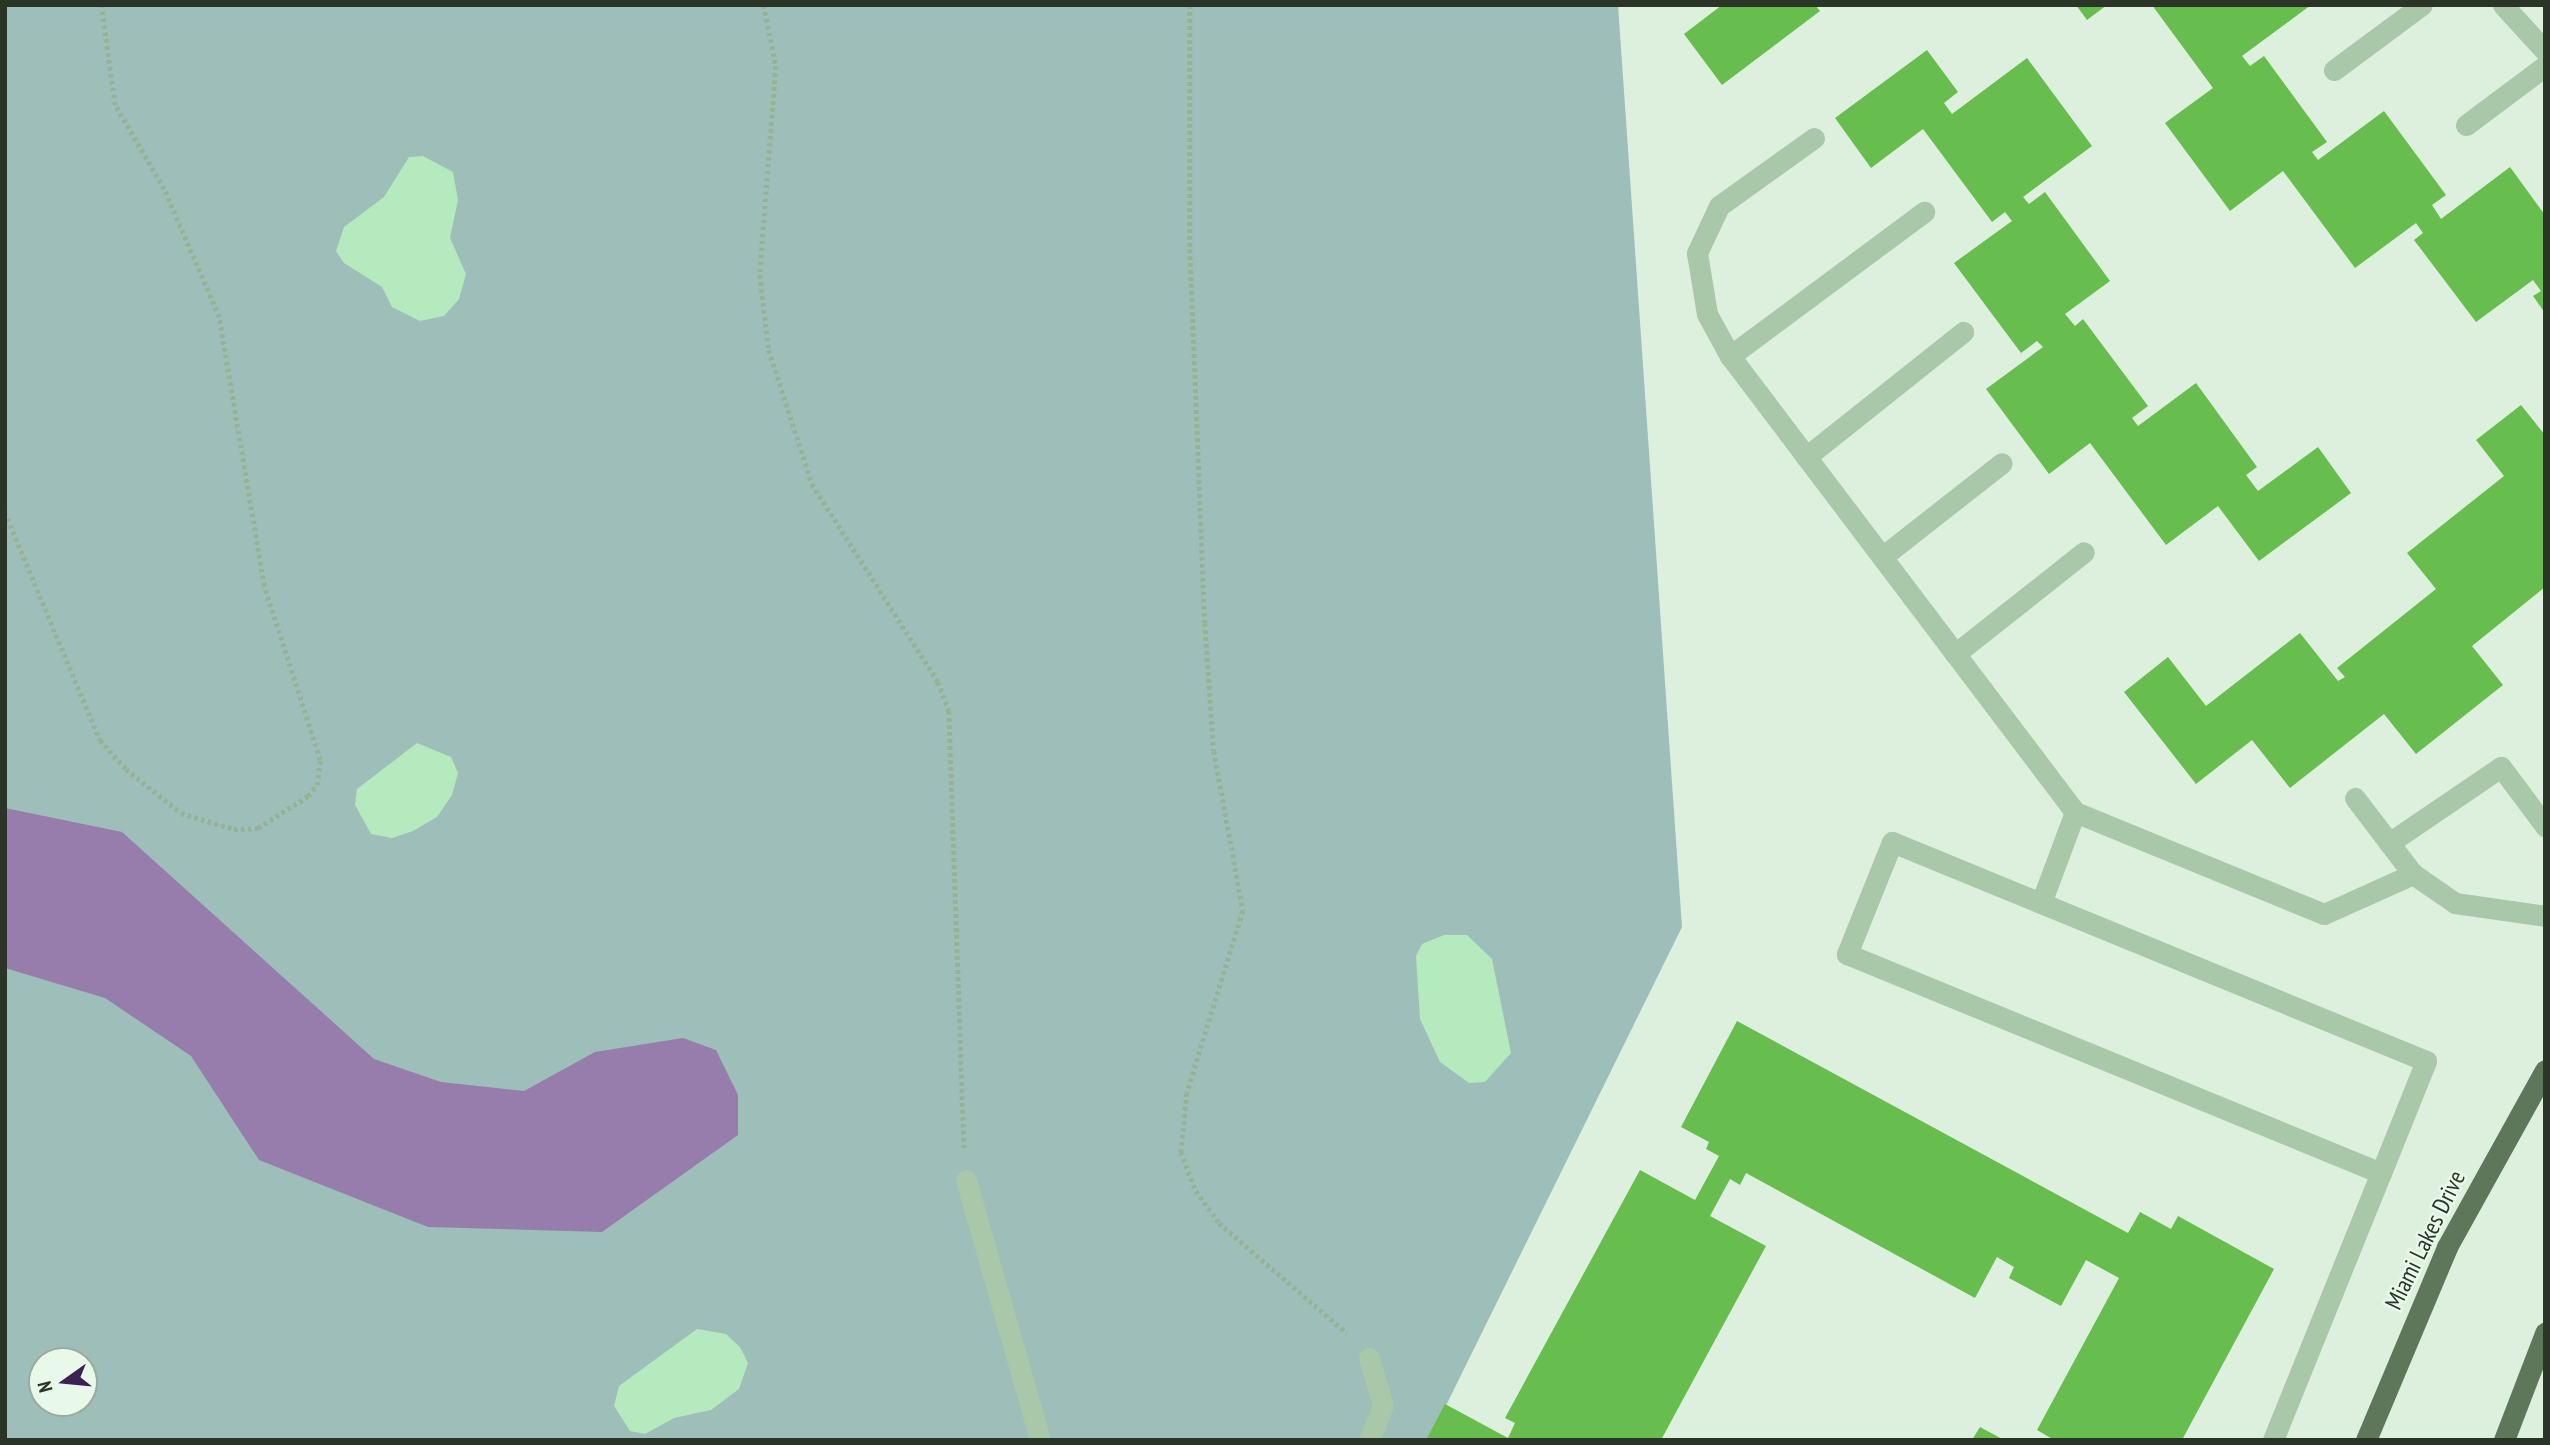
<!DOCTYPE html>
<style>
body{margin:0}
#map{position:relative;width:2550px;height:1445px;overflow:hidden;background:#dcf0dd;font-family:"PT Sans Narrow",sans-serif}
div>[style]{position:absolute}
.green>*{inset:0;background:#9dbeb9}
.sand>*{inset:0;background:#b5e9be}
.water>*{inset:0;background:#977dab}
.building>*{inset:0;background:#67bd4d}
.path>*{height:4.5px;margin-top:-2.25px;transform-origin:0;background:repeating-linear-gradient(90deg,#95b393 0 3.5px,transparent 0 7px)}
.minor>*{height:21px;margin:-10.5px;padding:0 10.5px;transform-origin:10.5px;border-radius:10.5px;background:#a9c7a9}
.major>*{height:21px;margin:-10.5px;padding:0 10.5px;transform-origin:10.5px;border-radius:10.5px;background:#5e765a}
span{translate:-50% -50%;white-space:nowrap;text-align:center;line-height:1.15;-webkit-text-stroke:5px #e8f8e9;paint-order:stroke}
.street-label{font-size:24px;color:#2a3528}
.frame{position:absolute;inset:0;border:7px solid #2a3528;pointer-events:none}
.north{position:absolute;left:28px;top:1347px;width:70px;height:70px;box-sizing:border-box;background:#e8f8e9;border:2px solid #9caa9c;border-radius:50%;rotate:255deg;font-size:19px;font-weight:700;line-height:28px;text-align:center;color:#2a3528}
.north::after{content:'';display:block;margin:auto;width:24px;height:32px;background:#3e2153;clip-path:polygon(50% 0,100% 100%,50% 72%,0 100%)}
</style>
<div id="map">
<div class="green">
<div style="clip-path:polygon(evenodd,5px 5px,1618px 5px,1682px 927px,1429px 1440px,5px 1440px,5px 5px,42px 1361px,84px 1361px,84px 1403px,42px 1403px,42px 1361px)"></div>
</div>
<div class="sand">
<div style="clip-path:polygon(423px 156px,453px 172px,458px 200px,450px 238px,466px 274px,459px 299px,444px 316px,420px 321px,392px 307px,382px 287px,344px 263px,336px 251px,344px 227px,384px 197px,409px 157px)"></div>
<div style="clip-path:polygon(417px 743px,451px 757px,458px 773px,452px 795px,437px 817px,413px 831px,392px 838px,371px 834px,355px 805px,357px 789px)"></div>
<div style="clip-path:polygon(1444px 935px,1467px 935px,1492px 959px,1511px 1053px,1485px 1082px,1469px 1083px,1440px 1062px,1420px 1019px,1416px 956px,1422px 944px)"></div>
<div style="clip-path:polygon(697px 1329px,726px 1334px,740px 1347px,748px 1363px,739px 1389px,711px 1410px,674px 1418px,645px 1434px,630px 1431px,614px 1406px,619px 1386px)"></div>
</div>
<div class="water">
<div style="clip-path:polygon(5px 808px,122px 832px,374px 1059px,441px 1082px,524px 1091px,595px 1052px,683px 1038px,716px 1050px,738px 1095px,738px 1135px,602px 1232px,428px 1227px,259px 1160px,191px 1056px,105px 998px,5px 968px)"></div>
</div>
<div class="building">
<div style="clip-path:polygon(1722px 5px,1815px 5px,1820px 11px,1722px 85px,1684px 34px)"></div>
<div style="clip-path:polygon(2076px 5px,2107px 5px,2087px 20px)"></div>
<div style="clip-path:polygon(2152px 5px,2311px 5px,2242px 56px,2250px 66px,2264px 56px,2327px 142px,2312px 152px,2318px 160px,2384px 111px,2446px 195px,2432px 205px,2441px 219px,2510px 167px,2545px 215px,2545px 313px,2533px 296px,2541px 291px,2533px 280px,2476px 322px,2414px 240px,2423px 233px,2416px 223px,2355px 268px,2283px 171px,2230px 211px,2165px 123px,2213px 88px)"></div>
<div style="clip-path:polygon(1927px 50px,1958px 92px,1944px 103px,1952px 114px,2027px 58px,2092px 146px,2023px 197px,2029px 204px,2045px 192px,2110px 281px,2065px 314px,2075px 326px,2083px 319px,2148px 406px,2132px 418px,2138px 426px,2196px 383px,2257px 467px,2246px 475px,2258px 491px,2318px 447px,2351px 493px,2259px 561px,2218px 506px,2166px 545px,2090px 443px,2049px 474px,1986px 389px,2043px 347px,2037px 341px,2021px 353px,1954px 263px,2012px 221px,2005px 212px,1992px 222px,1923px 129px,1871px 168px,1835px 118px)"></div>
<div style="clip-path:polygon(2521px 405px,2545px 435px,2545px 587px,2472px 646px,2503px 685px,2416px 754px,2384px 714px,2290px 788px,2252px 740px,2196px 784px,2124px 692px,2168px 657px,2206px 706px,2300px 633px,2338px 681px,2345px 677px,2337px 668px,2436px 589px,2407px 553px,2504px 476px,2476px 440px)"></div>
<div style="clip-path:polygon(1737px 1021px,2128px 1233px,2140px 1212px,2171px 1229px,2178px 1216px,2274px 1269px,2182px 1440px,2054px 1440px,2037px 1430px,2119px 1278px,2086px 1260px,2061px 1306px,2009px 1278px,2014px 1267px,1997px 1257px,1975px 1298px,1746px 1173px,1740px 1185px,1730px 1179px,1710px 1216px,1766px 1246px,1661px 1440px,1426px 1440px,1445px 1404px,1508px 1438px,1515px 1423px,1505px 1418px,1640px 1170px,1695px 1200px,1719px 1156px,1706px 1149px,1709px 1142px,1681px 1127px)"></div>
<div style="clip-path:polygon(1980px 1427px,2004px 1440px,1972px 1440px)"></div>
</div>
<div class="path">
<div style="left:764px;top:5px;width:62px;rotate:78.9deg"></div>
<div style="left:776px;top:66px;width:210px;rotate:94.4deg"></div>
<div style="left:760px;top:275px;width:76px;rotate:83.2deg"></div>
<div style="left:769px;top:350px;width:141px;rotate:72.2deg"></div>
<div style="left:812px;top:484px;width:235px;rotate:57.5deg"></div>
<div style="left:938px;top:682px;width:31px;rotate:69deg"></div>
<div style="left:949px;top:711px;width:437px;rotate:88deg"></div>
<div style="left:1190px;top:5px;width:244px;rotate:90deg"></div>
<div style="left:1190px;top:249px;width:374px;rotate:87.7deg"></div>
<div style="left:1205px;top:623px;width:128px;rotate:86deg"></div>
<div style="left:1214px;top:751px;width:163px;rotate:79.7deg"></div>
<div style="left:1243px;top:911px;width:190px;rotate:107.1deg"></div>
<div style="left:1187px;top:1093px;width:59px;rotate:95.8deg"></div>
<div style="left:1181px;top:1152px;width:42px;rotate:69deg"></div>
<div style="left:1196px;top:1191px;width:39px;rotate:54deg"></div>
<div style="left:1219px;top:1223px;width:169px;rotate:40.7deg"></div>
<div style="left:5px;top:512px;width:247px;rotate:67.4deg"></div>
<div style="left:100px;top:740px;width:39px;rotate:48deg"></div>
<div style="left:126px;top:769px;width:70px;rotate:38.7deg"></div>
<div style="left:181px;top:813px;width:55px;rotate:16.8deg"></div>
<div style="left:234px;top:829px;width:24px;rotate:-2deg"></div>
<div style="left:258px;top:828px;width:59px;rotate:-32.6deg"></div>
<div style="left:308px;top:796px;width:14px;rotate:-51deg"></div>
<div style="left:317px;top:785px;width:25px;rotate:-83deg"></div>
<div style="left:320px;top:760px;width:183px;rotate:-107.8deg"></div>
<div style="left:264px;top:586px;width:273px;rotate:-99.5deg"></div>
<div style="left:219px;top:317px;width:139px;rotate:-113.3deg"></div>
<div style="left:164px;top:189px;width:97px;rotate:-120.3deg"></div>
<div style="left:115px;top:105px;width:101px;rotate:-98deg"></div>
</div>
<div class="minor">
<div style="left:2503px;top:5px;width:62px;rotate:47.6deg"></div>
<div style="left:2334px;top:70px;width:109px;rotate:-36.5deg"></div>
<div style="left:2466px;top:125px;width:99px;rotate:-36.8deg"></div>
<div style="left:1814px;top:138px;width:117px;rotate:144.4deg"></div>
<div style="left:1719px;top:206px;width:52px;rotate:115.1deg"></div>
<div style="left:1697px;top:253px;width:62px;rotate:80.7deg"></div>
<div style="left:1707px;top:314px;width:48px;rotate:61.3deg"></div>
<div style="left:1730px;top:356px;width:572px;rotate:52.89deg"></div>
<div style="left:1730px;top:356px;width:242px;rotate:-36.6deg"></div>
<div style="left:1806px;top:457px;width:201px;rotate:-38.5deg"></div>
<div style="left:1882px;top:557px;width:152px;rotate:-38.1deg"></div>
<div style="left:1955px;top:654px;width:164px;rotate:-38.3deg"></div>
<div style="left:2355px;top:798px;width:96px;rotate:52.7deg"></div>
<div style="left:2389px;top:843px;width:135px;rotate:-34.2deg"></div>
<div style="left:2501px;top:767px;width:74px;rotate:53.3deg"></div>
<div style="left:2041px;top:903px;width:97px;rotate:-69.5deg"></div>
<div style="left:2075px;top:812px;width:269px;rotate:22.3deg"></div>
<div style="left:2324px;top:914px;width:98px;rotate:-24.2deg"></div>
<div style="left:2413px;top:874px;width:51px;rotate:34.6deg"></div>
<div style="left:2455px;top:903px;width:91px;rotate:8.2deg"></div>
<div style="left:966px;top:1180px;width:270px;rotate:74.1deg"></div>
<div style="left:1369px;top:1440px;width:38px;rotate:-68deg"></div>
<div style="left:1383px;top:1405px;width:49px;rotate:-106.6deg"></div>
<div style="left:2273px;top:1440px;width:288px;rotate:-68deg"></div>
<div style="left:2381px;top:1173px;width:121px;rotate:-68.1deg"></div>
<div style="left:2426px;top:1061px;width:577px;rotate:-157.7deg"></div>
<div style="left:1892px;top:842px;width:121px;rotate:111.9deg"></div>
<div style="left:1847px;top:954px;width:577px;rotate:22.3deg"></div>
</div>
<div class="major">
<div style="left:2366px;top:1440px;width:209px;rotate:-67.2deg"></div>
<div style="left:2447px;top:1247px;width:202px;rotate:-61deg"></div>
<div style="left:2504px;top:1440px;width:115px;rotate:-69deg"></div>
</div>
<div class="street-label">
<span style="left:2425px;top:1240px;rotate:-64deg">Miami Lakes Drive</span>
</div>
<div class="frame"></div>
<div class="north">N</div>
</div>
